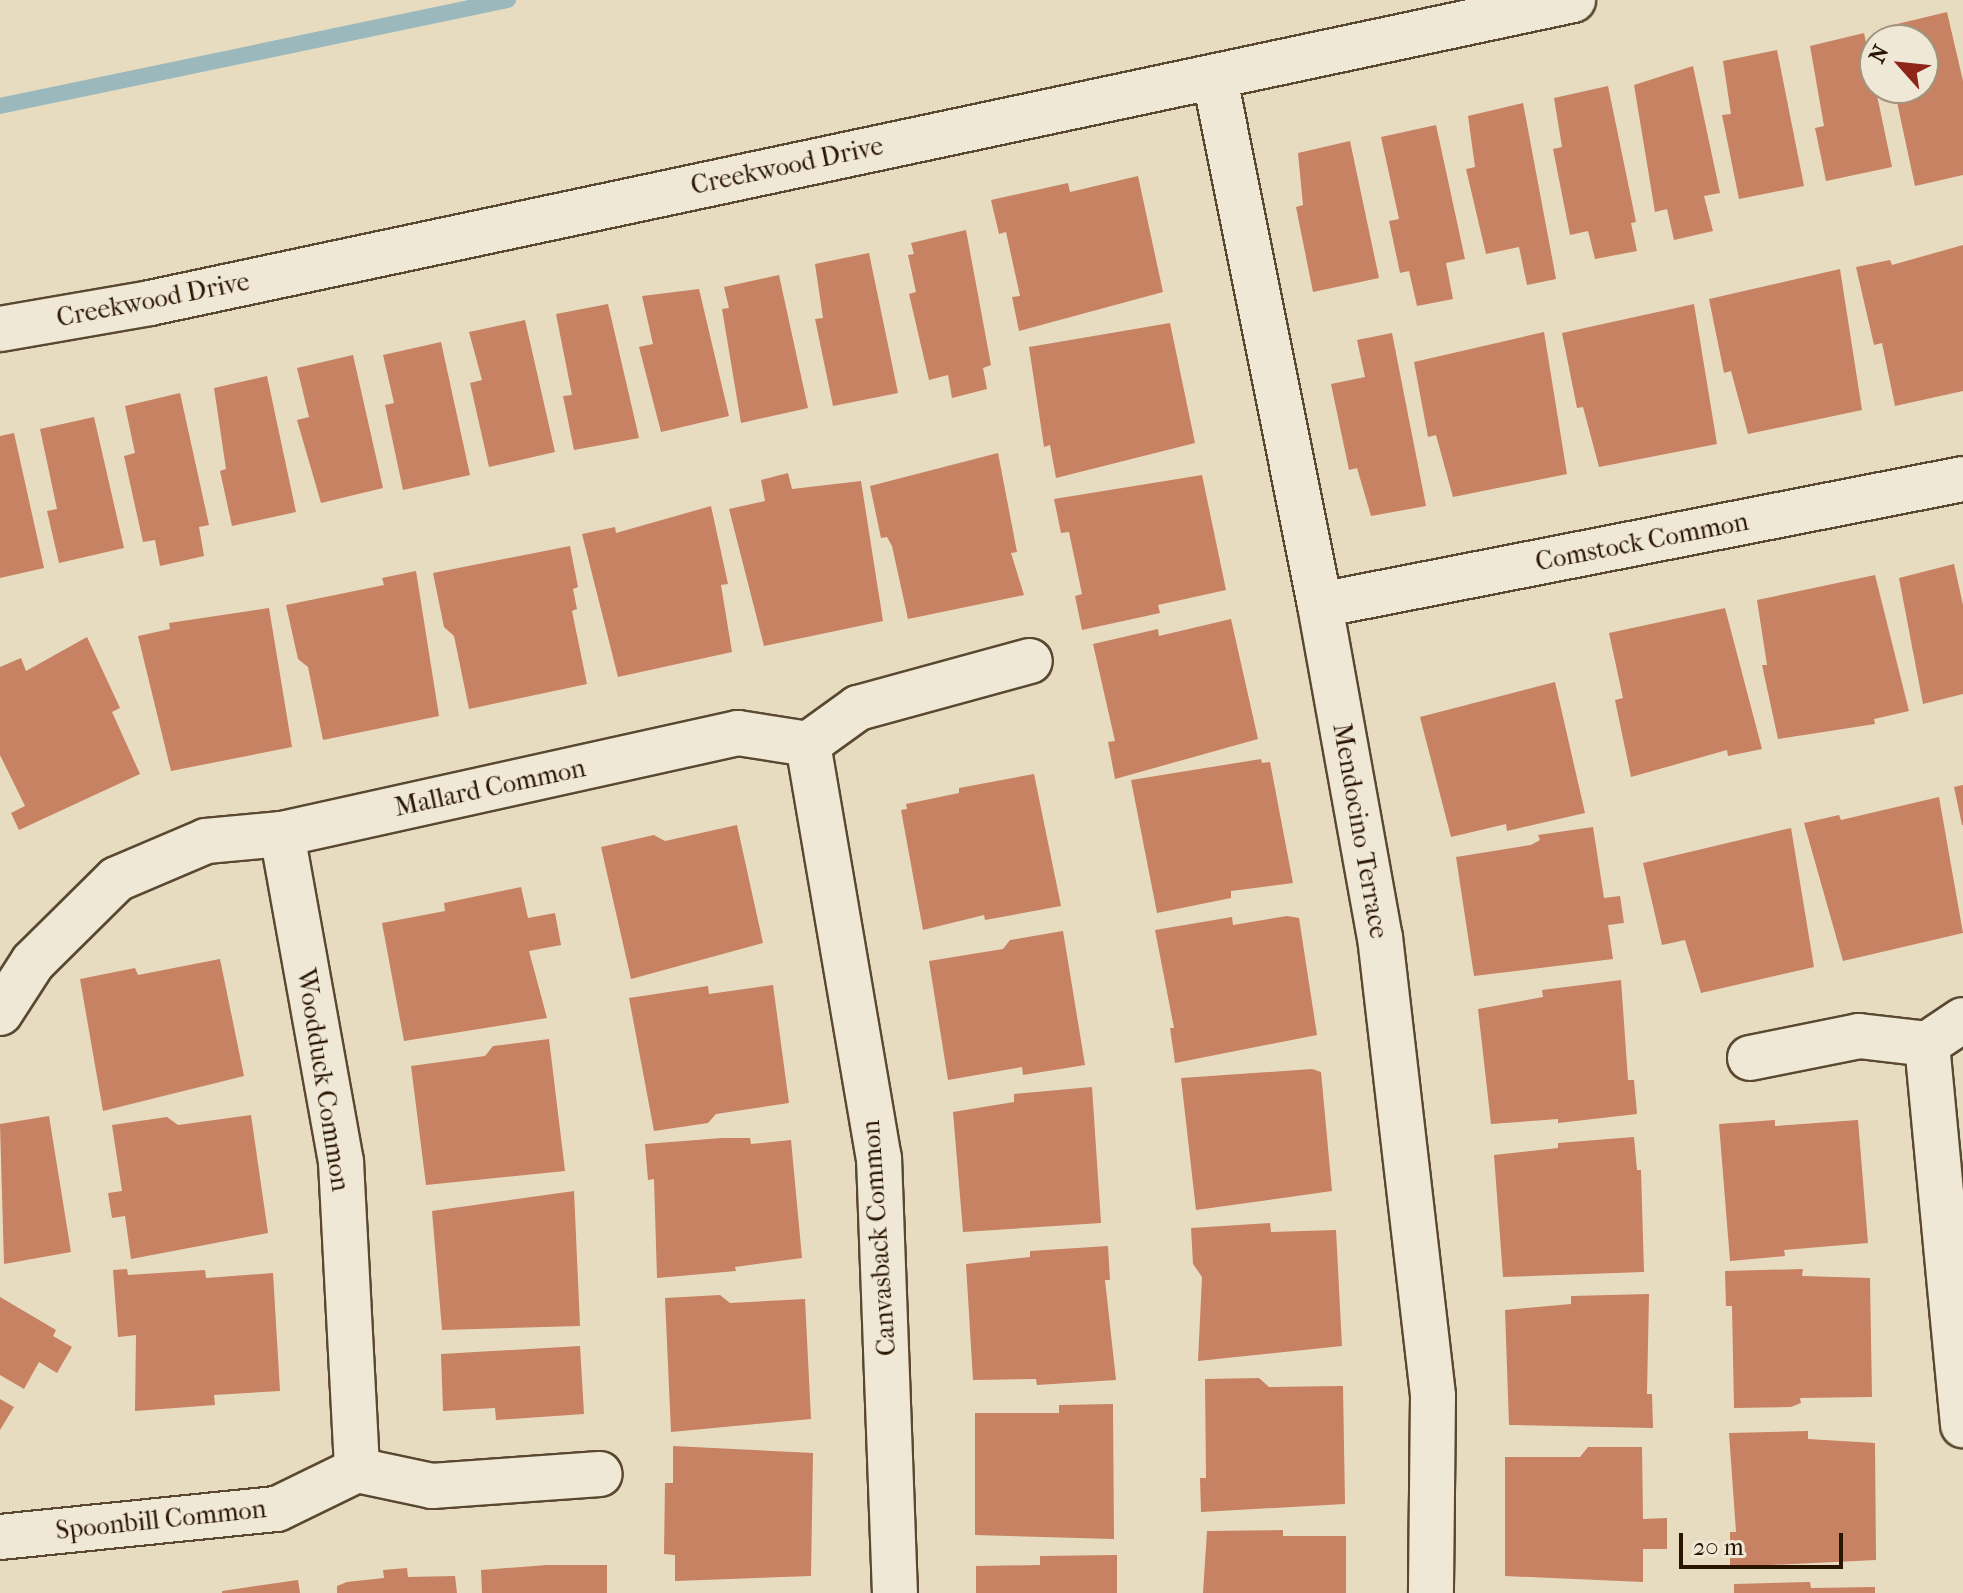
<!DOCTYPE html>
<style>
body{margin:0}
#map{position:relative;width:1963px;height:1593px;overflow:hidden;background:#e8dcc0;font-family:"IM FELL French Canon",serif}
div>[style]{position:absolute}
.stream>*{height:16px;margin:-8px;padding:0 8px;transform-origin:8px;border-radius:8px;background:#9bb9bc}
.building>*{inset:0;background:#c78163}
.roads{filter:drop-shadow(2px 0 #5a4830) drop-shadow(-2px 0 #5a4830) drop-shadow(0 2px #5a4830) drop-shadow(0 -2px #5a4830)}
.minor>*{height:44px;margin:-22px;padding:0 22px;transform-origin:22px;border-radius:22px;background:#f0e8d6}
span{translate:-50% -50%;white-space:nowrap;text-align:center;line-height:1.15;-webkit-text-stroke:6px #f0e8d6;paint-order:stroke}
.street-label{font-size:26px;color:#2a1600}
.north{position:absolute;left:1859px;top:24px;width:80px;height:80px;box-sizing:border-box;background:#f0e8d6;border:2px solid #a19480;border-radius:50%;rotate:297deg;font-size:22px;font-weight:700;line-height:32px;text-align:center;color:#2a1600}
.north::after{content:'';display:block;margin:auto;width:28px;height:36px;background:#8f2418;clip-path:polygon(50% 0,100% 100%,50% 72%,0 100%)}
.scale{position:absolute;left:1679px;top:1533px;width:164px;height:36px;box-sizing:border-box;border:4px solid #2a1600;border-top:0;padding-left:10px;font-size:24px;line-height:28px;white-space:nowrap;color:#2a1600;-webkit-text-stroke:6px #f0e8d6;paint-order:stroke}
</style>
<div id="map">
<div class="stream">
<div style="left:0;top:106px;width:519px;rotate:-11.79deg"></div>
</div>
<div class="building">
<div style="clip-path:polygon(1947px 12px,1963px 81px,1963px 175px,1915px 186px,1894px 88px,1923px 88px,1923px 40px,1896px 40px,1893px 25px)"></div>
<div style="clip-path:polygon(1864px 33px,1892px 167px,1826px 181px,1815px 128px,1824px 126px,1810px 46px)"></div>
<div style="clip-path:polygon(1777px 50px,1804px 186px,1739px 199px,1722px 115px,1731px 114px,1723px 61px)"></div>
<div style="clip-path:polygon(1693px 66px,1720px 193px,1704px 196px,1713px 231px,1674px 240px,1667px 209px,1655px 212px,1634px 85px)"></div>
<div style="clip-path:polygon(1608px 86px,1636px 222px,1631px 223px,1637px 251px,1595px 259px,1588px 231px,1570px 235px,1553px 149px,1562px 147px,1554px 98px)"></div>
<div style="clip-path:polygon(1523px 103px,1556px 279px,1527px 285px,1519px 247px,1486px 254px,1466px 169px,1475px 167px,1468px 116px)"></div>
<div style="clip-path:polygon(1436px 125px,1465px 259px,1446px 263px,1453px 299px,1417px 306px,1409px 271px,1400px 273px,1389px 221px,1399px 219px,1381px 137px)"></div>
<div style="clip-path:polygon(1350px 141px,1379px 278px,1313px 292px,1296px 207px,1303px 205px,1298px 153px)"></div>
<div style="clip-path:polygon(1138px 176px,1163px 292px,1019px 331px,1012px 297px,1020px 296px,1006px 232px,999px 234px,991px 200px,1068px 183px,1070px 192px)"></div>
<div style="clip-path:polygon(966px 230px,991px 365px,983px 368px,987px 389px,952px 398px,948px 375px,929px 380px,909px 294px,916px 292px,908px 255px,914px 254px,911px 243px)"></div>
<div style="clip-path:polygon(1963px 245px,1963px 391px,1895px 406px,1882px 343px,1874px 345px,1856px 267px,1890px 260px,1892px 265px)"></div>
<div style="clip-path:polygon(869px 253px,898px 393px,833px 406px,815px 319px,823px 318px,815px 264px)"></div>
<div style="clip-path:polygon(1840px 269px,1862px 410px,1748px 434px,1731px 371px,1724px 373px,1709px 299px)"></div>
<div style="clip-path:polygon(779px 275px,808px 408px,741px 423px,722px 309px,729px 308px,724px 287px)"></div>
<div style="clip-path:polygon(699px 289px,729px 416px,661px 432px,639px 347px,653px 344px,642px 296px)"></div>
<div style="clip-path:polygon(608px 304px,639px 438px,574px 450px,563px 396px,572px 395px,556px 314px)"></div>
<div style="clip-path:polygon(1694px 304px,1717px 444px,1599px 467px,1583px 407px,1577px 408px,1562px 333px)"></div>
<div style="clip-path:polygon(525px 320px,555px 452px,489px 467px,470px 383px,482px 380px,469px 332px)"></div>
<div style="clip-path:polygon(1170px 323px,1195px 443px,1056px 478px,1050px 445px,1044px 447px,1029px 347px)"></div>
<div style="clip-path:polygon(1544px 332px,1567px 474px,1453px 497px,1436px 435px,1428px 437px,1414px 362px)"></div>
<div style="clip-path:polygon(1392px 333px,1426px 506px,1371px 516px,1357px 468px,1349px 470px,1331px 384px,1365px 377px,1357px 340px)"></div>
<div style="clip-path:polygon(441px 342px,470px 475px,403px 490px,385px 405px,394px 403px,383px 355px)"></div>
<div style="clip-path:polygon(353px 355px,383px 488px,321px 503px,297px 420px,309px 417px,297px 368px)"></div>
<div style="clip-path:polygon(267px 376px,296px 512px,232px 526px,220px 471px,226px 469px,214px 388px)"></div>
<div style="clip-path:polygon(180px 393px,209px 525px,199px 527px,204px 556px,160px 566px,155px 540px,143px 542px,124px 456px,135px 453px,125px 406px)"></div>
<div style="clip-path:polygon(94px 417px,124px 548px,59px 563px,47px 511px,57px 509px,40px 429px)"></div>
<div style="clip-path:polygon(14px 433px,44px 568px,0 578px,0 436px)"></div>
<div style="clip-path:polygon(998px 453px,1017px 552px,1011px 553px,1024px 595px,908px 619px,892px 546px,887px 537px,881px 538px,870px 486px)"></div>
<div style="clip-path:polygon(788px 473px,792px 489px,861px 481px,883px 621px,764px 646px,729px 509px,765px 501px,761px 480px)"></div>
<div style="clip-path:polygon(1202px 475px,1226px 590px,1158px 605px,1160px 613px,1082px 630px,1075px 596px,1082px 594px,1069px 532px,1061px 533px,1054px 499px)"></div>
<div style="clip-path:polygon(711px 506px,728px 584px,721px 585px,732px 652px,618px 677px,582px 534px,615px 527px,616px 533px)"></div>
<div style="clip-path:polygon(570px 546px,578px 587px,573px 589px,577px 609px,572px 611px,587px 684px,469px 709px,454px 636px,444px 627px,433px 573px)"></div>
<div style="clip-path:polygon(1954px 564px,1963px 605px,1963px 694px,1923px 704px,1899px 578px)"></div>
<div style="clip-path:polygon(416px 571px,439px 716px,323px 740px,308px 667px,298px 659px,286px 605px,384px 585px,382px 578px)"></div>
<div style="clip-path:polygon(1875px 575px,1909px 711px,1874px 719px,1875px 724px,1778px 739px,1762px 665px,1767px 665px,1757px 600px)"></div>
<div style="clip-path:polygon(269px 608px,292px 747px,171px 771px,138px 636px,170px 629px,169px 623px)"></div>
<div style="clip-path:polygon(1725px 608px,1762px 749px,1728px 756px,1727px 750px,1631px 777px,1615px 700px,1623px 698px,1609px 633px)"></div>
<div style="clip-path:polygon(1231px 619px,1258px 739px,1115px 779px,1108px 742px,1115px 741px,1093px 644px,1158px 629px,1159px 636px)"></div>
<div style="clip-path:polygon(87px 637px,120px 708px,112px 712px,140px 774px,19px 830px,11px 813px,25px 806px,0 755px,0 667px,21px 658px,26px 671px)"></div>
<div style="clip-path:polygon(1555px 682px,1585px 813px,1507px 831px,1506px 824px,1451px 837px,1420px 717px)"></div>
<div style="clip-path:polygon(1261px 759px,1262px 763px,1270px 762px,1293px 883px,1231px 891px,1231px 898px,1157px 913px,1131px 780px)"></div>
<div style="clip-path:polygon(1034px 774px,1061px 906px,985px 920px,984px 915px,923px 930px,901px 810px,907px 809px,906px 804px,959px 793px,959px 788px)"></div>
<div style="clip-path:polygon(1963px 785px,1963px 825px,1962px 825px,1954px 787px)"></div>
<div style="clip-path:polygon(1939px 797px,1963px 933px,1843px 961px,1804px 823px,1839px 815px,1841px 820px)"></div>
<div style="clip-path:polygon(737px 825px,763px 943px,631px 979px,601px 847px,654px 835px,665px 841px)"></div>
<div style="clip-path:polygon(1593px 827px,1604px 898px,1620px 896px,1624px 923px,1608px 925px,1613px 959px,1474px 976px,1456px 857px,1531px 845px,1540px 840px,1538px 835px)"></div>
<div style="clip-path:polygon(1791px 828px,1814px 967px,1701px 993px,1685px 940px,1662px 945px,1643px 863px)"></div>
<div style="clip-path:polygon(521px 887px,528px 918px,555px 913px,561px 945px,529px 951px,547px 1018px,404px 1041px,382px 923px,445px 911px,444px 903px)"></div>
<div style="clip-path:polygon(1287px 916px,1299px 918px,1317px 1035px,1175px 1063px,1170px 1028px,1174px 1028px,1155px 930px,1232px 917px,1233px 925px)"></div>
<div style="clip-path:polygon(1063px 931px,1085px 1065px,1023px 1075px,1022px 1067px,948px 1080px,929px 961px,1003px 949px,1010px 940px)"></div>
<div style="clip-path:polygon(220px 959px,244px 1076px,103px 1111px,80px 979px,135px 968px,138px 975px)"></div>
<div style="clip-path:polygon(1621px 980px,1628px 1080px,1634px 1080px,1637px 1114px,1558px 1123px,1558px 1119px,1491px 1124px,1478px 1009px,1543px 997px,1542px 990px)"></div>
<div style="clip-path:polygon(773px 985px,789px 1103px,716px 1114px,708px 1123px,654px 1131px,629px 998px,708px 986px,709px 994px)"></div>
<div style="clip-path:polygon(549px 1039px,565px 1171px,426px 1185px,411px 1066px,485px 1056px,493px 1046px)"></div>
<div style="clip-path:polygon(1312px 1069px,1321px 1072px,1332px 1191px,1196px 1210px,1181px 1078px)"></div>
<div style="clip-path:polygon(1092px 1087px,1101px 1223px,963px 1232px,953px 1112px,1014px 1102px,1014px 1094px)"></div>
<div style="clip-path:polygon(251px 1115px,268px 1233px,131px 1259px,125px 1216px,112px 1218px,108px 1193px,122px 1191px,112px 1125px,167px 1117px,178px 1125px)"></div>
<div style="clip-path:polygon(49px 1116px,71px 1252px,4px 1264px,0 1124px)"></div>
<div style="clip-path:polygon(1775px 1120px,1775px 1126px,1858px 1120px,1868px 1243px,1784px 1250px,1785px 1256px,1730px 1261px,1719px 1124px)"></div>
<div style="clip-path:polygon(1634px 1137px,1637px 1170px,1641px 1170px,1644px 1272px,1503px 1277px,1494px 1155px,1558px 1148px,1558px 1143px)"></div>
<div style="clip-path:polygon(722px 1138px,750px 1138px,751px 1144px,791px 1140px,802px 1258px,735px 1267px,736px 1271px,657px 1278px,654px 1179px,648px 1180px,645px 1144px)"></div>
<div style="clip-path:polygon(574px 1191px,580px 1326px,442px 1330px,432px 1211px)"></div>
<div style="clip-path:polygon(1270px 1223px,1271px 1232px,1336px 1230px,1342px 1346px,1198px 1361px,1202px 1277px,1193px 1264px,1191px 1228px)"></div>
<div style="clip-path:polygon(1108px 1246px,1110px 1280px,1105px 1280px,1116px 1380px,1037px 1385px,1036px 1379px,973px 1380px,966px 1264px,1030px 1257px,1030px 1251px)"></div>
<div style="clip-path:polygon(127px 1269px,128px 1275px,205px 1270px,206px 1278px,273px 1273px,280px 1391px,214px 1395px,215px 1405px,135px 1411px,136px 1335px,118px 1337px,113px 1270px)"></div>
<div style="clip-path:polygon(1803px 1269px,1802px 1276px,1870px 1278px,1872px 1397px,1800px 1398px,1801px 1403px,1791px 1407px,1734px 1408px,1732px 1306px,1726px 1306px,1725px 1271px)"></div>
<div style="clip-path:polygon(1649px 1294px,1647px 1394px,1652px 1394px,1653px 1428px,1509px 1425px,1505px 1310px,1571px 1304px,1571px 1296px)"></div>
<div style="clip-path:polygon(720px 1295px,730px 1303px,805px 1299px,811px 1419px,671px 1432px,665px 1298px)"></div>
<div style="clip-path:polygon(0 1297px,56px 1330px,53px 1336px,72px 1347px,57px 1373px,39px 1362px,24px 1389px,0 1375px)"></div>
<div style="clip-path:polygon(580px 1346px,584px 1414px,496px 1420px,495px 1408px,443px 1411px,441px 1354px)"></div>
<div style="clip-path:polygon(1259px 1378px,1269px 1387px,1343px 1386px,1345px 1504px,1201px 1512px,1200px 1478px,1206px 1478px,1205px 1379px)"></div>
<div style="clip-path:polygon(0 1399px,14px 1407px,0 1430px)"></div>
<div style="clip-path:polygon(1113px 1404px,1114px 1539px,975px 1535px,975px 1413px,1059px 1413px,1059px 1405px)"></div>
<div style="clip-path:polygon(1808px 1431px,1808px 1439px,1875px 1443px,1876px 1560px,1730px 1567px,1730px 1532px,1736px 1532px,1729px 1433px)"></div>
<div style="clip-path:polygon(673px 1446px,813px 1453px,811px 1576px,675px 1581px,675px 1555px,664px 1554px,665px 1483px,673px 1483px)"></div>
<div style="clip-path:polygon(1588px 1447px,1642px 1447px,1643px 1519px,1667px 1518px,1667px 1549px,1643px 1549px,1643px 1582px,1505px 1576px,1505px 1457px,1580px 1457px)"></div>
<div style="clip-path:polygon(1283px 1530px,1283px 1536px,1346px 1536px,1346px 1593px,1203px 1593px,1207px 1531px)"></div>
<div style="clip-path:polygon(1117px 1555px,1117px 1593px,976px 1593px,976px 1566px,1040px 1565px,1040px 1556px)"></div>
<div style="clip-path:polygon(547px 1565px,607px 1565px,607px 1593px,482px 1593px,481px 1570px)"></div>
<div style="clip-path:polygon(407px 1568px,408px 1577px,455px 1576px,457px 1593px,337px 1593px,337px 1586px,347px 1582px,384px 1578px,383px 1570px)"></div>
<div style="clip-path:polygon(298px 1580px,300px 1593px,222px 1593px,222px 1591px)"></div>
<div style="clip-path:polygon(1810px 1582px,1811px 1588px,1875px 1587px,1875px 1593px,1734px 1593px,1734px 1584px)"></div>
</div>
<div class="roads">
<div class="minor">
<div style="left:1215px;top:79px;width:536px;rotate:78.71deg"></div>
<div style="left:1320px;top:605px;width:337px;rotate:79.8deg"></div>
<div style="left:1380px;top:937px;width:462px;rotate:83.4deg"></div>
<div style="left:1433px;top:1396px;width:197px;rotate:90.6deg"></div>
<div style="left:0;top:329px;width:152px;rotate:-9.8deg"></div>
<div style="left:150px;top:303px;width:1455px;rotate:-12.02deg"></div>
<div style="left:1320px;top:605px;width:655px;rotate:-11.09deg"></div>
<div style="left:808px;top:744px;width:420px;rotate:80.3deg"></div>
<div style="left:879px;top:1158px;width:435px;rotate:87.9deg"></div>
<div style="left:282px;top:834px;width:333px;rotate:79.8deg"></div>
<div style="left:341px;top:1162px;width:308px;rotate:87deg"></div>
<div style="left:0;top:1013px;width:61px;rotate:-57.1deg"></div>
<div style="left:33px;top:962px;width:118px;rotate:-44.7deg"></div>
<div style="left:117px;top:879px;width:97px;rotate:-23.1deg"></div>
<div style="left:206px;top:841px;width:76px;rotate:-5.3deg"></div>
<div style="left:282px;top:834px;width:467px;rotate:-12.5deg"></div>
<div style="left:738px;top:733px;width:71px;rotate:8.9deg"></div>
<div style="left:808px;top:744px;width:62px;rotate:-35.8deg"></div>
<div style="left:858px;top:708px;width:178px;rotate:-15.3deg"></div>
<div style="left:1927px;top:1044px;width:383px;rotate:84.6deg"></div>
<div style="left:1750px;top:1058px;width:111px;rotate:-11.4deg"></div>
<div style="left:1859px;top:1036px;width:68px;rotate:6.7deg"></div>
<div style="left:1927px;top:1044px;width:43px;rotate:-33.7deg"></div>
<div style="left:0;top:1537px;width:278px;rotate:-5.8deg"></div>
<div style="left:277px;top:1509px;width:89px;rotate:-26deg"></div>
<div style="left:357px;top:1470px;width:77px;rotate:12deg"></div>
<div style="left:432px;top:1486px;width:168px;rotate:-4.1deg"></div>
</div>
</div>
<div class="street-label">
<span style="left:787px;top:166px;rotate:-12deg">Creekwood Drive</span>
<span style="left:153px;top:300px;rotate:-11deg">Creekwood Drive</span>
<span style="left:1642px;top:542px;rotate:-11deg">Comstock Common</span>
<span style="left:490px;top:788px;rotate:-12deg">Mallard Common</span>
<span style="left:1360px;top:831px;rotate:80deg">Mendocino Terrace</span>
<span style="left:323px;top:1080px;rotate:81deg">Woodduck Common</span>
<span style="left:879px;top:1238px;rotate:-94deg">Canvasback Common</span>
<span style="left:161px;top:1520px;rotate:-6deg">Spoonbill Common</span>
</div>
<div class="north">N</div>
<div class="scale">20 m</div>
</div>
